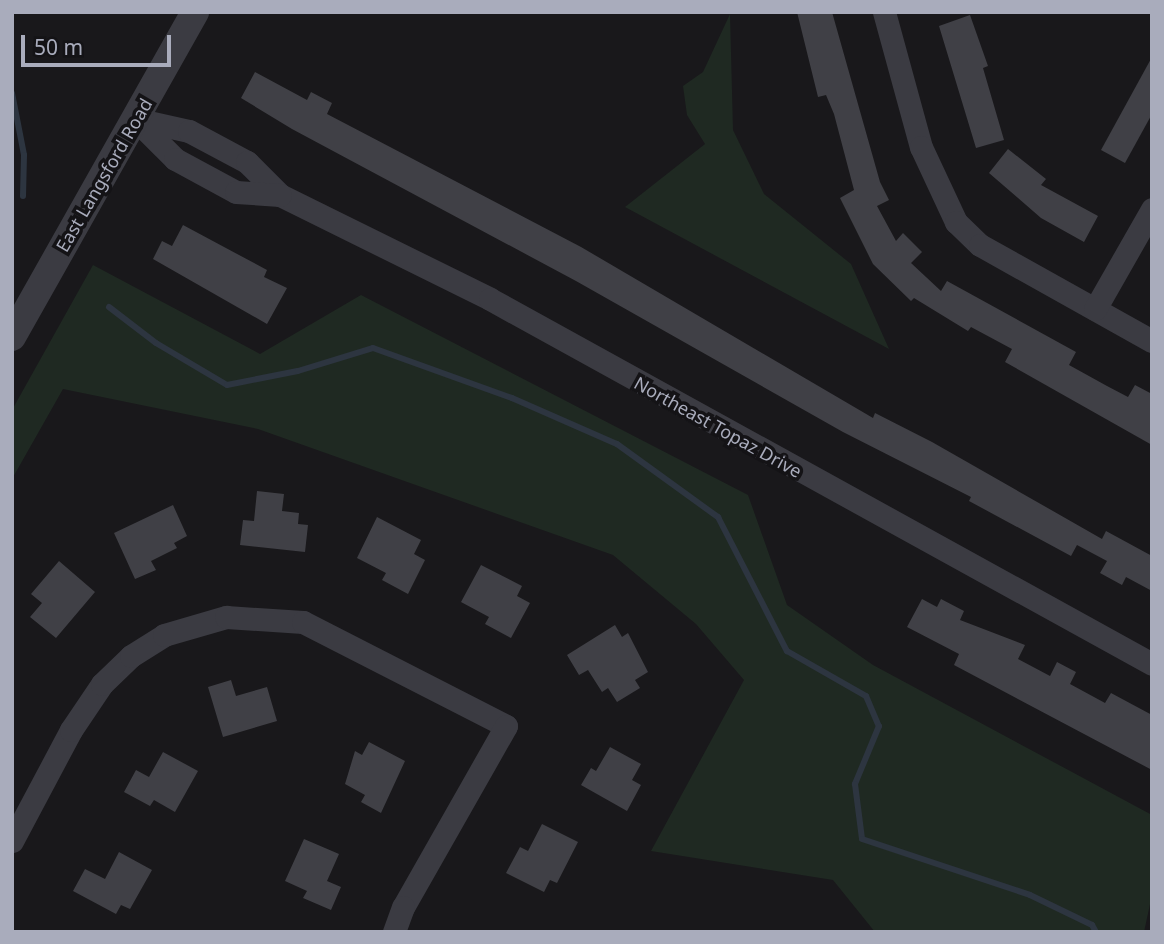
<!DOCTYPE html>
<style>
body{margin:0}
#map{position:relative;width:1164px;height:944px;overflow:hidden;background:#19181b;font-family:"Noto Sans",sans-serif}
div>[style]{position:absolute}
.green>*{inset:0;background:#1f2922}
.stream>*{height:6px;margin:-3px;padding:0 3px;transform-origin:3px;border-radius:3px;background:#2d3540}
.building>*{inset:0;background:#404046}
.minor>*{height:23px;margin:-11.5px;padding:0 11.5px;transform-origin:11.5px;border-radius:11.5px;background:#3b3b42}
.tertiary>*{height:28px;margin:-14px;padding:0 14px;transform-origin:14px;border-radius:14px;background:#3b3b42}
span{translate:-50% -50%;white-space:nowrap;text-align:center;line-height:1.15;-webkit-text-stroke:7px #141316;paint-order:stroke}
.street-label{font-size:18px;color:#a9acbc}
.frame{position:absolute;inset:0;border:14px solid #a9acbc;pointer-events:none}
.scale{position:absolute;left:21px;top:35px;width:150px;height:32px;box-sizing:border-box;border:4px solid #a9acbc;border-top:0;padding-left:9px;font-size:21px;line-height:24px;white-space:nowrap;color:#a9acbc;-webkit-text-stroke:5px #141316;paint-order:stroke}
</style>
<div id="map">
<div class="green">
<div style="clip-path:polygon(730px 14px,733px 130px,764px 194px,851px 264px,889px 349px,625px 207px,705px 144px,687px 115px,683px 86px,703px 72px)"></div>
<div style="clip-path:polygon(93px 265px,260px 354px,361px 295px,748px 495px,787px 605px,873px 665px,1152px 815px,1152px 895px,1144px 932px,875px 932px,833px 880px,651px 851px,744px 680px,696px 624px,613px 555px,258px 429px,63px 389px,12px 479px,12px 410px)"></div>
</div>
<div class="stream">
<div style="left:12px;top:93px;width:63px;rotate:79deg"></div>
<div style="left:24px;top:155px;width:41px;rotate:91.4deg"></div>
<div style="left:109px;top:307px;width:59px;rotate:37.5deg"></div>
<div style="left:156px;top:343px;width:82px;rotate:30.6deg"></div>
<div style="left:227px;top:385px;width:72px;rotate:-11.2deg"></div>
<div style="left:298px;top:371px;width:78px;rotate:-17deg"></div>
<div style="left:373px;top:348px;width:148px;rotate:19.8deg"></div>
<div style="left:512px;top:398px;width:115px;rotate:23.7deg"></div>
<div style="left:617px;top:444px;width:125px;rotate:35.9deg"></div>
<div style="left:718px;top:517px;width:151px;rotate:62.8deg"></div>
<div style="left:787px;top:651px;width:91px;rotate:29.7deg"></div>
<div style="left:866px;top:696px;width:33px;rotate:67deg"></div>
<div style="left:879px;top:726px;width:63px;rotate:112.5deg"></div>
<div style="left:855px;top:784px;width:55px;rotate:82.7deg"></div>
<div style="left:862px;top:839px;width:177px;rotate:18.4deg"></div>
<div style="left:1030px;top:895px;width:69px;rotate:25.8deg"></div>
<div style="left:1092px;top:925px;width:8px;rotate:60deg"></div>
</div>
<div class="building">
<div style="clip-path:polygon(797px 12px,832px 12px,880px 182px,889px 200px,877px 206px,896px 241px,903px 233px,922px 252px,911px 263px,941px 291px,947px 281px,1076px 352px,1069px 365px,1107px 386px,1128px 397px,1135px 385px,1152px 394px,1152px 445px,1005px 362px,1012px 349px,971px 327px,968px 331px,914px 298px,911px 301px,873px 264px,840px 198px,854px 190px,834px 114px,826px 95px,818px 97px)"></div>
<div style="clip-path:polygon(970px 15px,988px 66px,983px 68px,1004px 140px,976px 148px,939px 26px)"></div>
<div style="clip-path:polygon(1152px 57px,1152px 114px,1125px 163px,1101px 150px)"></div>
<div style="clip-path:polygon(255px 72px,307px 100px,311px 92px,332px 103px,327px 114px,581px 247px,873px 418px,875px 413px,932px 442px,1102px 539px,1106px 531px,1152px 556px,1152px 591px,1126px 577px,1122px 585px,1100px 573px,1107px 561px,1077px 545px,1071px 556px,969px 501px,971px 497px,843px 432px,576px 281px,292px 129px,241px 98px)"></div>
<div style="clip-path:polygon(1008px 149px,1046px 179px,1041px 185px,1098px 216px,1084px 242px,1041px 218px,989px 173px)"></div>
<div style="clip-path:polygon(183px 225px,267px 270px,264px 277px,287px 288px,267px 324px,153px 259px,162px 241px,172px 246px)"></div>
<div style="clip-path:polygon(257px 491px,284px 494px,282px 511px,299px 513px,298px 524px,308px 525px,305px 552px,240px 545px,243px 520px,254px 521px)"></div>
<div style="clip-path:polygon(173px 505px,187px 536px,174px 543px,177px 548px,151px 561px,156px 570px,135px 579px,114px 533px)"></div>
<div style="clip-path:polygon(377px 517px,421px 540px,414px 554px,425px 560px,408px 594px,382px 580px,386px 573px,357px 558px)"></div>
<div style="clip-path:polygon(59px 561px,95px 592px,56px 638px,30px 617px,42px 603px,31px 594px)"></div>
<div style="clip-path:polygon(481px 565px,522px 586px,517px 596px,530px 603px,511px 638px,485px 624px,489px 617px,461px 602px)"></div>
<div style="clip-path:polygon(922px 599px,937px 607px,941px 599px,964px 611px,960px 620px,1025px 645px,1018px 659px,1050px 676px,1057px 662px,1076px 672px,1070px 684px,1105px 703px,1111px 693px,1152px 715px,1152px 770px,954px 665px,959px 654px,907px 627px)"></div>
<div style="clip-path:polygon(615px 625px,622px 637px,628px 633px,648px 672px,635px 680px,640px 688px,617px 702px,608px 688px,602px 692px,588px 670px,579px 675px,567px 655px)"></div>
<div style="clip-path:polygon(231px 680px,236px 696px,267px 687px,277px 721px,223px 737px,208px 687px)"></div>
<div style="clip-path:polygon(369px 742px,405px 761px,381px 813px,361px 802px,365px 795px,345px 784px,355px 751px,362px 755px)"></div>
<div style="clip-path:polygon(610px 747px,641px 764px,632px 780px,641px 785px,627px 811px,581px 785px,591px 768px,596px 771px)"></div>
<div style="clip-path:polygon(163px 752px,198px 771px,175px 812px,154px 800px,150px 806px,124px 792px,136px 770px,149px 777px)"></div>
<div style="clip-path:polygon(542px 824px,578px 842px,557px 883px,550px 880px,544px 892px,506px 873px,520px 847px,528px 851px)"></div>
<div style="clip-path:polygon(304px 839px,339px 854px,327px 881px,341px 887px,331px 910px,303px 898px,307px 891px,285px 881px)"></div>
<div style="clip-path:polygon(119px 852px,152px 870px,130px 909px,121px 905px,116px 914px,73px 891px,85px 869px,105px 879px)"></div>
</div>
<div class="minor">
<div style="left:884px;top:12px;width:140px;rotate:74.7deg"></div>
<div style="left:921px;top:147px;width:83px;rotate:65deg"></div>
<div style="left:956px;top:222px;width:33px;rotate:44deg"></div>
<div style="left:980px;top:245px;width:197px;rotate:29.2deg"></div>
<div style="left:135px;top:119px;width:55px;rotate:12.5deg"></div>
<div style="left:189px;top:131px;width:66px;rotate:28.1deg"></div>
<div style="left:247px;top:162px;width:47px;rotate:45deg"></div>
<div style="left:280px;top:195px;width:234px;rotate:26.3deg"></div>
<div style="left:490px;top:299px;width:756px;rotate:28.87deg"></div>
<div style="left:136px;top:120px;width:55px;rotate:45deg"></div>
<div style="left:175px;top:159px;width:69px;rotate:28.4deg"></div>
<div style="left:236px;top:192px;width:44px;rotate:3.9deg"></div>
<div style="left:1095px;top:309px;width:115px;rotate:-60.3deg"></div>
<div style="left:12px;top:841px;width:126px;rotate:-62deg"></div>
<div style="left:71px;top:730px;width:55px;rotate:-56deg"></div>
<div style="left:102px;top:684px;width:40px;rotate:-44deg"></div>
<div style="left:131px;top:656px;width:39px;rotate:-32deg"></div>
<div style="left:164px;top:635px;width:65px;rotate:-16.2deg"></div>
<div style="left:226px;top:617px;width:77px;rotate:3.7deg"></div>
<div style="left:303px;top:622px;width:228px;rotate:27.1deg"></div>
<div style="left:506px;top:726px;width:208px;rotate:119.6deg"></div>
<div style="left:403px;top:907px;width:27px;rotate:110deg"></div>
</div>
<div class="tertiary">
<div style="left:12px;top:337px;width:373px;rotate:-60.6deg"></div>
</div>
<div class="street-label">
<span style="left:104px;top:175px;rotate:-60deg">East Langsford Road</span>
<span style="left:718px;top:427px;rotate:29deg">Northeast Topaz Drive</span>
</div>
<div class="frame"></div>
<div class="scale">50 m</div>
</div>
